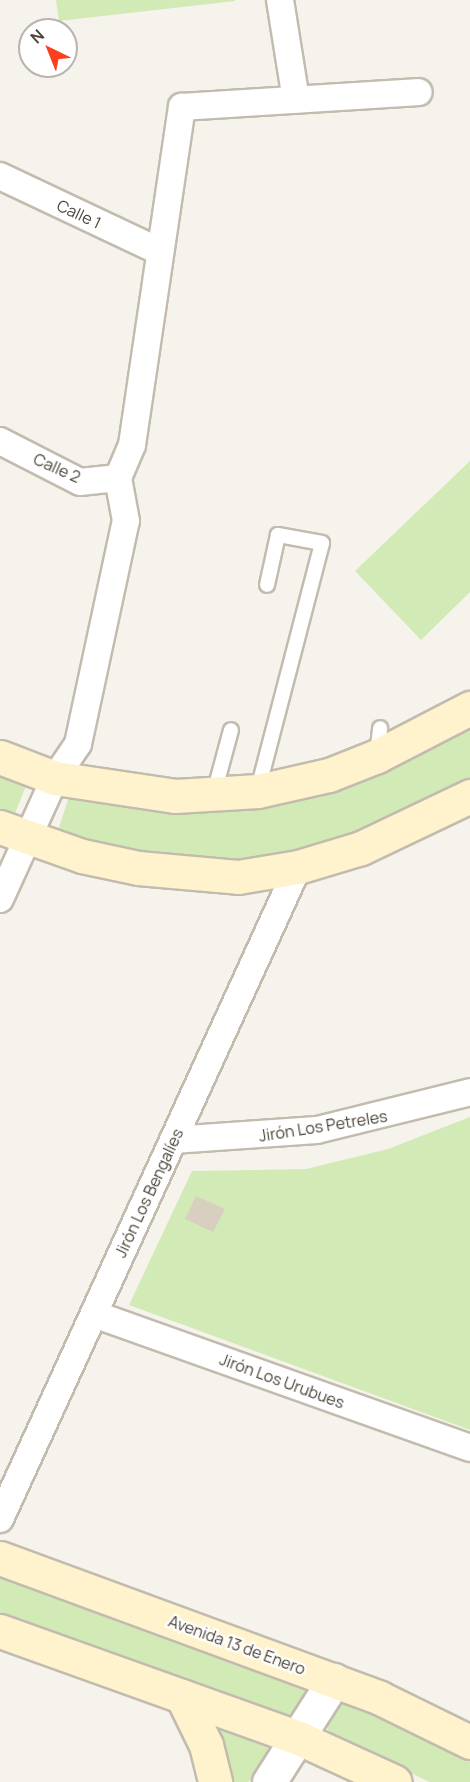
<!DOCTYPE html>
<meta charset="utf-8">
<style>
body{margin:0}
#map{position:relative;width:470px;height:1782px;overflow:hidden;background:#f6f3ec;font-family:Manrope,sans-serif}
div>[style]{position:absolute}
.green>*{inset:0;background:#d2eab5}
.building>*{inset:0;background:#d8cfc1}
.roads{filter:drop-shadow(2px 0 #c2bbae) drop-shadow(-2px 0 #c2bbae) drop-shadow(0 2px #c2bbae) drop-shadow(0 -2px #c2bbae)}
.service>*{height:14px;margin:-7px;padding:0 7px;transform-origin:7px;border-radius:7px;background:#fff}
.minor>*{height:26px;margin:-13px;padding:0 13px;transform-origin:13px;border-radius:13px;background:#fff}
.tertiary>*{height:33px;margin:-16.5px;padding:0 16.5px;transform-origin:16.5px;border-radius:16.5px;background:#fff}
.secondary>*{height:33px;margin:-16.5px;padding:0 16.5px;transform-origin:16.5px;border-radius:16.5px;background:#fff3cd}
span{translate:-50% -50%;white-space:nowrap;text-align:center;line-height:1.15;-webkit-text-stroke:4.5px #fff;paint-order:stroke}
.street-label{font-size:16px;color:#4b4439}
.north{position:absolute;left:18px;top:18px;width:60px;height:60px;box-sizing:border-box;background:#fff;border:2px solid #b7b4b0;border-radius:50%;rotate:317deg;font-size:16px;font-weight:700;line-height:24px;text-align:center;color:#4b4439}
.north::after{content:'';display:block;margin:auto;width:21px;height:27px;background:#fc3f1d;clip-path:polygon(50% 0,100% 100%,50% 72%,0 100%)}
</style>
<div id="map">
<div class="green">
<div style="clip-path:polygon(56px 0,235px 0,235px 1px,59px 21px)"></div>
<div style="clip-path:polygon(470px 461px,470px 592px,421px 640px,355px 571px)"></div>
<div style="clip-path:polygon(470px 725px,470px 783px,335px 843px,242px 862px,142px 855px,58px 830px,70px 794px,198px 812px,243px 810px,374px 775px)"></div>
<div style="clip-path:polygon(0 771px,26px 786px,13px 818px,0 814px)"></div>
<div style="clip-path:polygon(470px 1117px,470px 1430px,129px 1305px,192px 1171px,306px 1169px,388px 1149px)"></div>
<div style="clip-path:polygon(0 1573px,300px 1677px,311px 1690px,299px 1714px,283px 1716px,0 1613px)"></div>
<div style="clip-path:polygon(354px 1698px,470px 1755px,470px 1782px,430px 1782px,335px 1739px,327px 1728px,340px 1705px)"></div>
<div style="clip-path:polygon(219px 1726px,257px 1740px,271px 1749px,274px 1760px,248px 1782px,234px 1782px)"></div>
</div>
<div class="building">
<div style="clip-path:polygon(196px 1196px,225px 1209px,213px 1232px,185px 1219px)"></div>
</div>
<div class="roads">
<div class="service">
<div style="left:377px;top:754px;width:26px;rotate:-83deg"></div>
<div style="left:258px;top:789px;width:254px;rotate:-75.4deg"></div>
<div style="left:322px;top:543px;width:45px;rotate:-169.7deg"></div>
<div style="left:278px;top:535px;width:51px;rotate:102.4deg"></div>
<div style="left:214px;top:793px;width:65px;rotate:-74.9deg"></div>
</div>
<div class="minor">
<div style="left:280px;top:0;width:101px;rotate:80.9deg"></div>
<div style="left:0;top:176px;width:176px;rotate:25.3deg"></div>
<div style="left:0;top:441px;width:90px;rotate:27.1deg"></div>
<div style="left:80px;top:482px;width:38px;rotate:-6deg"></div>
<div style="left:0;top:899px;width:133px;rotate:-65.6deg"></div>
<div style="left:55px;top:778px;width:41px;rotate:-55.9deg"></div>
<div style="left:78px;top:744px;width:228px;rotate:-77.9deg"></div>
<div style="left:126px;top:521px;width:44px;rotate:-100.5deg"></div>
<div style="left:118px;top:478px;width:36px;rotate:-67deg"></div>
<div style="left:132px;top:445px;width:342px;rotate:-81.6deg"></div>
<div style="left:182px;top:107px;width:237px;rotate:-3.6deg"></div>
<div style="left:173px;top:1140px;width:144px;rotate:-4deg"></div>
<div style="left:317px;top:1130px;width:158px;rotate:-13.9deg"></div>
<div style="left:94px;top:1314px;width:399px;rotate:19.6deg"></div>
<div style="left:0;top:1519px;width:717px;rotate:-65.44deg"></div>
</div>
<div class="tertiary">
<div style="left:269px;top:1782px;width:121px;rotate:-57.5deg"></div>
</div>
<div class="secondary">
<div style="left:0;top:757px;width:59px;rotate:20.9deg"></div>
<div style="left:55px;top:778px;width:121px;rotate:8.5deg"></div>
<div style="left:175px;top:796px;width:83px;rotate:-3.4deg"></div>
<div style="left:258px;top:791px;width:73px;rotate:-12.7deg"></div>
<div style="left:329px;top:775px;width:52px;rotate:-21.6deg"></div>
<div style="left:377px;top:756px;width:105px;rotate:-27.3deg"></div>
<div style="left:0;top:827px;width:87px;rotate:19.5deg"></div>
<div style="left:82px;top:856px;width:57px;rotate:12.1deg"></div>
<div style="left:138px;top:868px;width:100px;rotate:5.1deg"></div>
<div style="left:238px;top:877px;width:61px;rotate:-9.5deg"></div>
<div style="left:298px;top:867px;width:66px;rotate:-16.8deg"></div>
<div style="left:361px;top:848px;width:121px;rotate:-25.5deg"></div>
<div style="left:0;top:1558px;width:405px;rotate:20.2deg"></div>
<div style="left:380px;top:1698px;width:100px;rotate:26.1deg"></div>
<div style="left:0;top:1631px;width:320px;rotate:19.7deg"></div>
<div style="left:301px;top:1739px;width:103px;rotate:24.6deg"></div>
<div style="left:182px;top:1696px;width:55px;rotate:63.9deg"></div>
<div style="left:206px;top:1745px;width:38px;rotate:76deg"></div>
</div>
</div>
<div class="street-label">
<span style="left:79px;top:214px;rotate:25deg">Calle 1</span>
<span style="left:57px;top:468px;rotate:24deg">Calle 2</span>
<span style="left:323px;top:1126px;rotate:-9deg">Jirón Los Petreles</span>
<span style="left:149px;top:1193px;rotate:-65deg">Jirón Los Bengalíes</span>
<span style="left:282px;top:1381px;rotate:20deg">Jirón Los Urubues</span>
<span style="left:237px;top:1645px;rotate:20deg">Avenida 13 de Enero</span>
</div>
<div class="north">N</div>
</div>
